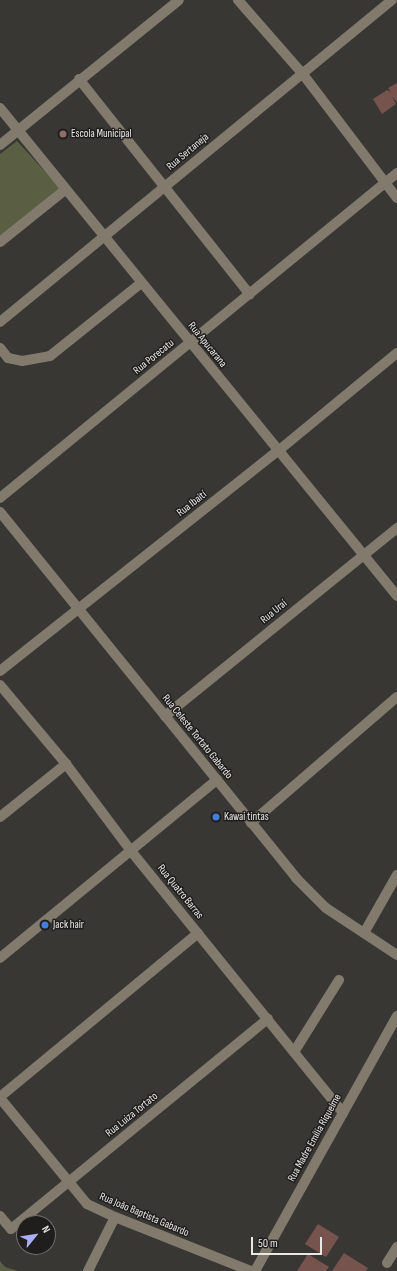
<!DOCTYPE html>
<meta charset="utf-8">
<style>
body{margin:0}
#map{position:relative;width:397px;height:1271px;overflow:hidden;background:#383733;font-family:"Sofia Sans Condensed",sans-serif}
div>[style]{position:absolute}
.green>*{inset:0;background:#5a5f43}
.building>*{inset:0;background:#77534e}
.minor>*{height:10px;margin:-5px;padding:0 5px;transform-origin:5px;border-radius:5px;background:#827a6d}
.dots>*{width:11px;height:11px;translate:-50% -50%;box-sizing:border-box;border:2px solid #1f1e1d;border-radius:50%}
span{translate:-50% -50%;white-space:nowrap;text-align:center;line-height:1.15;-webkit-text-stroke:3px #1f1e1d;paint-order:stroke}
.poi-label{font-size:11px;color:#e8e8e5}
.left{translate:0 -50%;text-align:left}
.street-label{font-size:11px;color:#e8e8e5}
.north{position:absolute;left:16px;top:1215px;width:40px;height:40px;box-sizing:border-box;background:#1f1e1d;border:1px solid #6f6f6d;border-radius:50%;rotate:60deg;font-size:11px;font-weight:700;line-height:16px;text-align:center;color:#e8e8e5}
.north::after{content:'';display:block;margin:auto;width:14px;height:18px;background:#abaffb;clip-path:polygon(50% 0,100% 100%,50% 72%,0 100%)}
.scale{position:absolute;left:251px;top:1237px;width:71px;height:18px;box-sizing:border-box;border:2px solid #e8e8e5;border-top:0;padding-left:5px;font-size:12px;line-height:14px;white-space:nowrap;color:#e8e8e5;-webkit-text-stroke:3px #1f1e1d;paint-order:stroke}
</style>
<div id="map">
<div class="green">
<div style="clip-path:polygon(17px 141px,61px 189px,0 236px,0 154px)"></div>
<div style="clip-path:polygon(0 1261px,5px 1267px,18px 1271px,0 1271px)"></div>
</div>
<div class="building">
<div style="clip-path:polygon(397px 83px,397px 102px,392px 97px,396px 104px,382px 114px,373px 99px,387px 90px,391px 92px,388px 88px)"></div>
<div style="clip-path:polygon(318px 1224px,339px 1237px,326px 1257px,305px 1244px)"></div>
<div style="clip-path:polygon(344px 1253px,368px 1268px,366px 1271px,332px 1271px)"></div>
<div style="clip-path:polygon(308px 1254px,329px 1267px,326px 1271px,297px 1271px)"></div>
</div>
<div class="minor">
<div style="left:238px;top:0;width:97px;rotate:48.8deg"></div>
<div style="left:302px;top:73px;width:157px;rotate:52.8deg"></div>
<div style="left:79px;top:79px;width:275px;rotate:51.6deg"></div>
<div style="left:0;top:108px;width:629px;rotate:50.87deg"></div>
<div style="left:0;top:145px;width:230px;rotate:-39deg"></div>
<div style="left:0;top:242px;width:83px;rotate:-38.7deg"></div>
<div style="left:0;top:322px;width:507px;rotate:-39.4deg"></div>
<div style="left:0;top:348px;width:13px;rotate:51deg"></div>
<div style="left:8px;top:358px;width:14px;rotate:12deg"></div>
<div style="left:22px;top:361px;width:28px;rotate:-10deg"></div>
<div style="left:50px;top:356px;width:117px;rotate:-38.7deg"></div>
<div style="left:0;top:498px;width:513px;rotate:-39.31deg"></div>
<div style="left:0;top:512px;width:471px;rotate:51deg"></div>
<div style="left:296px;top:878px;width:42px;rotate:45deg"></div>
<div style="left:326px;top:908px;width:85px;rotate:33.5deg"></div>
<div style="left:0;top:671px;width:355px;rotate:-38.4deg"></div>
<div style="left:278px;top:451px;width:154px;rotate:-39.5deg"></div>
<div style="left:0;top:685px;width:103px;rotate:50.1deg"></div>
<div style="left:66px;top:764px;width:109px;rotate:53.2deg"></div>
<div style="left:131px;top:851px;width:337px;rotate:51deg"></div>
<div style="left:165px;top:716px;width:299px;rotate:-39deg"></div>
<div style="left:0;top:817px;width:85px;rotate:-38.8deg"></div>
<div style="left:251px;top:823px;width:193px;rotate:-40.8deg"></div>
<div style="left:364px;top:933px;width:67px;rotate:-60.4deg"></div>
<div style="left:0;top:958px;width:281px;rotate:-39.4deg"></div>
<div style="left:294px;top:1052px;width:85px;rotate:-58deg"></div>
<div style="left:0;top:1097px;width:257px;rotate:-39.6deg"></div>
<div style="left:0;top:1098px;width:137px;rotate:50.6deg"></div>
<div style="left:87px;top:1204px;width:31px;rotate:25deg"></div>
<div style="left:115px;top:1217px;width:146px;rotate:21.7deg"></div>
<div style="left:0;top:1216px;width:17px;rotate:50deg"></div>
<div style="left:11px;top:1229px;width:332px;rotate:-39.3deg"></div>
<div style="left:387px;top:1263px;width:19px;rotate:-58deg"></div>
<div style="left:88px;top:1271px;width:60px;rotate:-63.4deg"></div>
<div style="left:255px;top:1271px;width:292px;rotate:-60.9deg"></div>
</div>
<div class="dots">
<div style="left:63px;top:134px;background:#8d6e63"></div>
<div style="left:216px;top:817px;background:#3f7fe0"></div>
<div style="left:45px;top:925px;background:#3f7fe0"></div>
</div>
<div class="poi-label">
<span class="left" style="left:71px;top:134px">Escola Municipal</span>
<span class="left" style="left:224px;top:817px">Kawai tintas</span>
<span class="left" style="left:53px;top:925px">Jack hair</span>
</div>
<div class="street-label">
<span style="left:188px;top:152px;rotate:-40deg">Rua Sertaneja</span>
<span style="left:207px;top:345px;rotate:51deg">Rua Apucarana</span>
<span style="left:154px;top:357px;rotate:-39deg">Rua Porecatu</span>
<span style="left:192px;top:504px;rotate:-38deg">Rua Ibaití</span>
<span style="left:274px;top:612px;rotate:-39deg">Rua Uraí</span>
<span style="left:197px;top:737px;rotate:51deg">Rua Celeste Tortato Gabardo</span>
<span style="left:180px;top:892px;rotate:51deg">Rua Quatro Barras</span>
<span style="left:132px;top:1115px;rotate:-39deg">Rua Luiza Tortato</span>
<span style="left:315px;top:1138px;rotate:-61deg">Rua Madre Emília Riquelme</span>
<span style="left:144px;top:1215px;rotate:23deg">Rua João Baptista Gabardo</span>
</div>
<div class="north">N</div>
<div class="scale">50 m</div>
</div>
